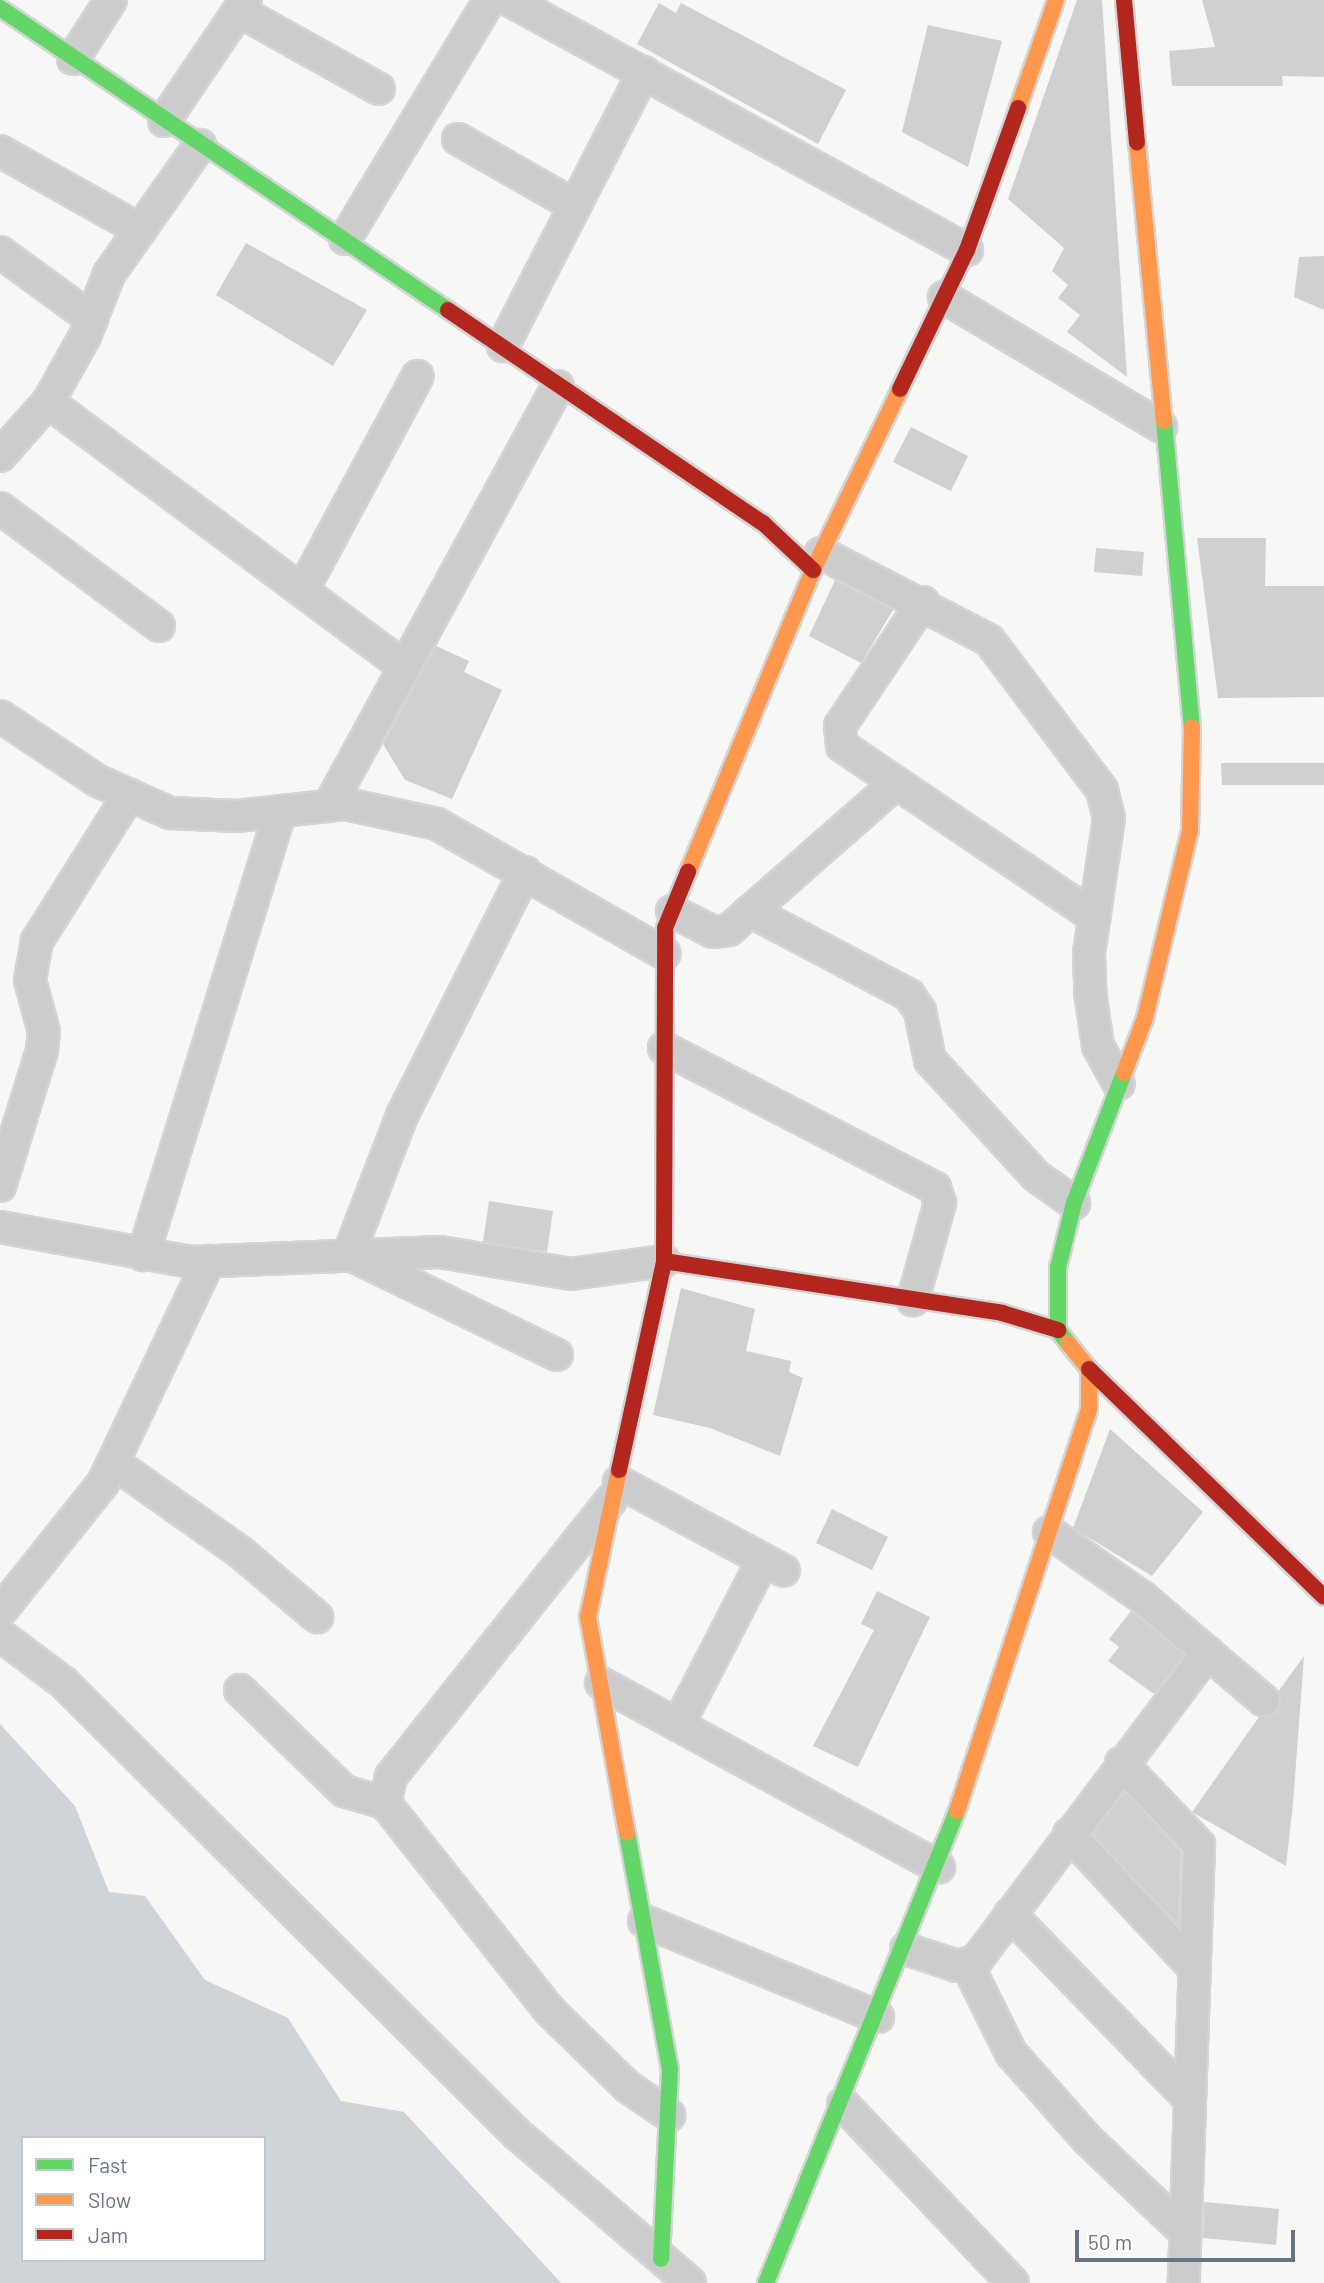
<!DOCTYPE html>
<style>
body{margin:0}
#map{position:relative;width:1324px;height:2283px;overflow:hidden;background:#f7f7f6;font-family:Barlow,sans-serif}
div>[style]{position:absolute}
.water>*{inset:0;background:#ced4d8}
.building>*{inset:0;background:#cfd0d1}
.roads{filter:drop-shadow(2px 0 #d3d4d5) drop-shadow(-2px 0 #d3d4d5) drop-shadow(0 2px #d3d4d5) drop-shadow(0 -2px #d3d4d5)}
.street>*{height:30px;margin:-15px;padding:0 15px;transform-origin:15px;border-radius:15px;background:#cccccd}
.fast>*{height:16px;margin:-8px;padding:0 8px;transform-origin:8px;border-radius:8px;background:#63d668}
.slow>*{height:16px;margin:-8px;padding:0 8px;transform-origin:8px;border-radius:8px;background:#ff974d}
.jam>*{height:16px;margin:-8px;padding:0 8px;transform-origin:8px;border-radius:8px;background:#b3261e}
span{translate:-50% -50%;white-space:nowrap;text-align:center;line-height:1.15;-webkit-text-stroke:7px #fff;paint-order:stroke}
.legend{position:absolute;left:21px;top:2136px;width:245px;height:126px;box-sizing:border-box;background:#fff;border:2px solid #c2c7cf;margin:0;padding:9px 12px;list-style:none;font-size:21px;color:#677486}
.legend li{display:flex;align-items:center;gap:14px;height:35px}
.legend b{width:35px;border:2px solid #c2c7cf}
.scale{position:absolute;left:1075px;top:2230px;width:220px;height:32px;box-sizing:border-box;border:4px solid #677486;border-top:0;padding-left:9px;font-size:21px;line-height:24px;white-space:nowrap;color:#677486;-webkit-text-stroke:5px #fff;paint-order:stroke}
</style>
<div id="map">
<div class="water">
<div style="clip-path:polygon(evenodd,0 1724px,75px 1806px,109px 1892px,145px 1896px,205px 1980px,288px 2018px,341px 2101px,404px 2112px,561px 2283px,0 2283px,0 1724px,23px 2138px,264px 2138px,264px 2260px,23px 2260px,23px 2138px)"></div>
</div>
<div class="building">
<div style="clip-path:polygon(1077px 0,1102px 0,1127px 377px,1067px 332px,1080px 315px,1058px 298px,1068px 285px,1052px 271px,1064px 248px,1008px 199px)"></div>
<div style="clip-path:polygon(1202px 0,1324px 0,1324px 77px,1282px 76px,1283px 86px,1172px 86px,1169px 51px,1215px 47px)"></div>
<div style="clip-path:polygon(659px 3px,676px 13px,681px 3px,846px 90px,818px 144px,637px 44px)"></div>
<div style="clip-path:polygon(928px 25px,1002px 41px,968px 167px,902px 132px)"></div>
<div style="clip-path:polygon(246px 243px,367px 310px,333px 366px,216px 295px)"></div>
<div style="clip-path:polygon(1324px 256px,1324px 310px,1294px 297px,1299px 257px)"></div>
<div style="clip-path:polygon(911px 427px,968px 456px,951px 491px,893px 462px)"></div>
<div style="clip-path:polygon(1197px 538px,1266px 538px,1265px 586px,1324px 586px,1324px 697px,1218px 698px)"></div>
<div style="clip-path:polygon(1096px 548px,1144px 552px,1142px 576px,1094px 572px)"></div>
<div style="clip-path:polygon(835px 580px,893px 610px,861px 663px,809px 636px)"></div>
<div style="clip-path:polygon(436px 646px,469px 661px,464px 672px,502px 690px,452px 799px,405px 780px,383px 744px)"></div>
<div style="clip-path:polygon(1221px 763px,1324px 763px,1324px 785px,1222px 785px)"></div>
<div style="clip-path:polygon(489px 1201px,553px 1211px,547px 1252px,483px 1242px)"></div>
<div style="clip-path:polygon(681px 1288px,755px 1309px,746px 1351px,791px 1361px,789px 1372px,803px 1378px,780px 1456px,710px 1428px,653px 1415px)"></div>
<div style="clip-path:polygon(1110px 1429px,1203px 1512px,1152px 1576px,1073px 1528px)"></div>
<div style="clip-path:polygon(832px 1509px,888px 1537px,872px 1570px,816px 1543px)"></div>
<div style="clip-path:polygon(877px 1591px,930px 1617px,858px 1767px,813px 1746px,874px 1630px,861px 1624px)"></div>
<div style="clip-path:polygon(1131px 1611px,1184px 1655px,1154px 1694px,1108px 1661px,1119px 1647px,1109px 1639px)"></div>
<div style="clip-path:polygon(1304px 1656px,1293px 1804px,1286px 1866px,1192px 1812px,1259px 1717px,1278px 1712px,1278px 1692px)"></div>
<div style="clip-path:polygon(1125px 1792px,1181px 1852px,1179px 1926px,1093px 1834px)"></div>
<div style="clip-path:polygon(1204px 2202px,1279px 2209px,1276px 2245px,1203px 2238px)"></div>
</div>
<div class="roads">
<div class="street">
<div style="left:509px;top:0;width:522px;rotate:28.63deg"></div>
<div style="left:239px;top:11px;width:160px;rotate:29.1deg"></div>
<div style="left:73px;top:59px;width:70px;rotate:-57.2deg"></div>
<div style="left:164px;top:121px;width:146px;rotate:-55.9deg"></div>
<div style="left:458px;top:139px;width:135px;rotate:29.8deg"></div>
<div style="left:0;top:151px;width:161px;rotate:29.4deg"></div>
<div style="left:345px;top:239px;width:280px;rotate:-58.8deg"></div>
<div style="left:0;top:252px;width:114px;rotate:36.1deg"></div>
<div style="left:944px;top:297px;width:253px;rotate:30.9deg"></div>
<div style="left:503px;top:346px;width:308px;rotate:-62.8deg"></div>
<div style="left:48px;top:402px;width:441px;rotate:36.6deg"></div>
<div style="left:0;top:456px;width:72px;rotate:-48.4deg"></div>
<div style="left:48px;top:402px;width:76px;rotate:-60.7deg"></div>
<div style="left:85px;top:336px;width:66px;rotate:-68.8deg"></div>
<div style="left:109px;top:274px;width:158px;rotate:-54.8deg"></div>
<div style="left:0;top:508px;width:198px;rotate:36.6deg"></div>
<div style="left:821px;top:553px;width:189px;rotate:27.4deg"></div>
<div style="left:989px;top:640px;width:188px;rotate:53deg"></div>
<div style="left:1102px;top:790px;width:29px;rotate:76deg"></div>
<div style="left:1109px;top:818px;width:137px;rotate:98.4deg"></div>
<div style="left:1089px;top:954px;width:38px;rotate:88deg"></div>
<div style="left:1090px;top:992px;width:55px;rotate:81.6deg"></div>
<div style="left:1098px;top:1046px;width:43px;rotate:61.1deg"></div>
<div style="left:302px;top:591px;width:244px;rotate:-61.7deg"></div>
<div style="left:923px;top:602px;width:149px;rotate:123.8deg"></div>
<div style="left:840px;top:726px;width:20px;rotate:84deg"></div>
<div style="left:842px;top:746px;width:305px;rotate:34.1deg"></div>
<div style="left:0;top:716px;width:118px;rotate:33.6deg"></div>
<div style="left:98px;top:781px;width:79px;rotate:24deg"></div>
<div style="left:170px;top:813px;width:67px;rotate:2.6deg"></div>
<div style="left:237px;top:816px;width:110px;rotate:-6.3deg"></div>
<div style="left:346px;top:804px;width:93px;rotate:12.4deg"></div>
<div style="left:437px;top:824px;width:262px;rotate:29.7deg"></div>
<div style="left:329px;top:806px;width:478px;rotate:-61.4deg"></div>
<div style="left:525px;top:872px;width:270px;rotate:116.8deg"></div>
<div style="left:403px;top:1113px;width:151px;rotate:111deg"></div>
<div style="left:349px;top:1254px;width:231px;rotate:25.9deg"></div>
<div style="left:672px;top:911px;width:46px;rotate:27.1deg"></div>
<div style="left:713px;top:932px;width:16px;rotate:-7deg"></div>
<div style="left:729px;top:930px;width:220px;rotate:-41.3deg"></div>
<div style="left:750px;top:911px;width:180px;rotate:27.8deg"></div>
<div style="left:909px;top:995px;width:19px;rotate:55deg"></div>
<div style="left:920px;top:1011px;width:50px;rotate:78.5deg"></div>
<div style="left:930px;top:1060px;width:157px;rotate:47.6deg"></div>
<div style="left:1036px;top:1176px;width:47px;rotate:35.4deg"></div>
<div style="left:664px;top:1048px;width:305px;rotate:27.3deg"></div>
<div style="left:935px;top:1188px;width:16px;rotate:72deg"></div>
<div style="left:940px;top:1203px;width:101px;rotate:105.6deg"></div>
<div style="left:0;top:1186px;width:142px;rotate:-72.8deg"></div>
<div style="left:42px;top:1050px;width:18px;rotate:-84deg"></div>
<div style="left:44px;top:1032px;width:54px;rotate:-105.1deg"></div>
<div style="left:30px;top:980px;width:40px;rotate:-80deg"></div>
<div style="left:37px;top:941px;width:173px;rotate:-57.8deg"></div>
<div style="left:0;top:1227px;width:194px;rotate:10.4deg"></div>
<div style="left:191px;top:1262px;width:249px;rotate:-2.3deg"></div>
<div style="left:440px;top:1252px;width:133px;rotate:9.5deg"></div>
<div style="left:571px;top:1274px;width:94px;rotate:-8deg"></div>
<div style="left:143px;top:1255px;width:464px;rotate:-72.8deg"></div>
<div style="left:114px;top:1463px;width:154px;rotate:35.2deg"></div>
<div style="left:240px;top:1552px;width:101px;rotate:40.2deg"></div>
<div style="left:619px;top:1482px;width:187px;rotate:28.3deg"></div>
<div style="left:611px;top:1500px;width:354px;rotate:128.5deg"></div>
<div style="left:391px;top:1777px;width:27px;rotate:103deg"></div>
<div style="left:385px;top:1803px;width:265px;rotate:51.6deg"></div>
<div style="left:550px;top:2011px;width:109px;rotate:44.3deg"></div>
<div style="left:628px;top:2087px;width:50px;rotate:34.3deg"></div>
<div style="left:1049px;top:1532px;width:113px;rotate:35deg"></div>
<div style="left:1142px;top:1597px;width:160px;rotate:40.4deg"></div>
<div style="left:0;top:1612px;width:165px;rotate:-51.4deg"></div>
<div style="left:103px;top:1483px;width:246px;rotate:-64.5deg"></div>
<div style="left:0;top:1635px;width:80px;rotate:36.9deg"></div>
<div style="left:64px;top:1683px;width:639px;rotate:44.87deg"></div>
<div style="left:517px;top:2134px;width:228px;rotate:40.7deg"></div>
<div style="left:601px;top:1683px;width:385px;rotate:28.6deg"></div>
<div style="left:240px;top:1690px;width:145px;rotate:44.2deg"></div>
<div style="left:344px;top:1791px;width:43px;rotate:16.3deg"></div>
<div style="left:678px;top:1725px;width:186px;rotate:-62.7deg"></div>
<div style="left:1121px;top:1763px;width:113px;rotate:46.4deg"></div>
<div style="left:1199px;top:1845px;width:438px;rotate:92deg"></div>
<div style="left:1069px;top:1834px;width:185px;rotate:47deg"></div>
<div style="left:1010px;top:1914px;width:257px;rotate:45.9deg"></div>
<div style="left:644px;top:1921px;width:253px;rotate:22.3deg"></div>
<div style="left:906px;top:1949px;width:54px;rotate:18.4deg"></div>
<div style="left:957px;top:1966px;width:20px;rotate:-15deg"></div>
<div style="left:976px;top:1961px;width:386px;rotate:-53.1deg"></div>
<div style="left:968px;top:1966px;width:97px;rotate:63.7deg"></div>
<div style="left:1011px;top:2053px;width:116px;rotate:48.5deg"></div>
<div style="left:1088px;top:2140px;width:134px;rotate:43.5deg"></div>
<div style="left:843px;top:2104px;width:247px;rotate:46.5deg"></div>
</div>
<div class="fast">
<div style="left:0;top:8px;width:540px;rotate:33.98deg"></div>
<div style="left:1164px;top:421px;width:307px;rotate:84.8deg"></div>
<div style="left:1068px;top:1343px;width:16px;rotate:-128deg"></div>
<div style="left:1058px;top:1330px;width:62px;rotate:-90deg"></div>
<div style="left:1058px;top:1268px;width:67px;rotate:-76.2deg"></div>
<div style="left:1074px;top:1203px;width:139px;rotate:-69deg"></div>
<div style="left:627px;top:1833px;width:240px;rotate:79.7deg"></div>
<div style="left:670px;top:2069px;width:190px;rotate:92.7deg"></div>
<div style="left:766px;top:2283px;width:509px;rotate:-67.97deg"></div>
</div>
<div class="slow">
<div style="left:1018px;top:108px;width:114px;rotate:-70.6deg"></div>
<div style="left:1137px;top:142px;width:280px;rotate:84.5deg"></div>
<div style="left:688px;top:872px;width:327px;rotate:-67.5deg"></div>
<div style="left:813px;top:570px;width:201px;rotate:-64.3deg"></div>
<div style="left:1124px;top:1073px;width:59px;rotate:-69.1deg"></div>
<div style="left:1145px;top:1018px;width:193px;rotate:-76.5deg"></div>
<div style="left:1190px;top:830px;width:103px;rotate:-88.9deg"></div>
<div style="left:619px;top:1470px;width:150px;rotate:101.9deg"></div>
<div style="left:588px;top:1617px;width:219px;rotate:79.8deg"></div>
<div style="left:957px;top:1811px;width:422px;rotate:-71.8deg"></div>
<div style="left:1089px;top:1410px;width:41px;rotate:-90deg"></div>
<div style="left:1089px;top:1369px;width:33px;rotate:-129deg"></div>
</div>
<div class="jam">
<div style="left:1124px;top:0;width:143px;rotate:84.8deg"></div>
<div style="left:448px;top:310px;width:380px;rotate:34.1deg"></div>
<div style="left:763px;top:523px;width:69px;rotate:43.2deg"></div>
<div style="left:900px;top:389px;width:154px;rotate:-64.3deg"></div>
<div style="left:967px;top:250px;width:151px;rotate:-70.2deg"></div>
<div style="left:664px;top:1261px;width:342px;rotate:8.7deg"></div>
<div style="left:1002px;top:1313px;width:59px;rotate:16.9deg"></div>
<div style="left:1089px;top:1369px;width:327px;rotate:44.1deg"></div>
<div style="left:619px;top:1470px;width:214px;rotate:-77.8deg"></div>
<div style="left:664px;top:1261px;width:333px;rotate:-89.8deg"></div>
<div style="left:665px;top:928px;width:61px;rotate:-67.7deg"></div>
</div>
</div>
<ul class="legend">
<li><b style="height:9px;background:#63d668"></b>Fast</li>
<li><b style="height:9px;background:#ff974d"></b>Slow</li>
<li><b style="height:9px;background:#b3261e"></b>Jam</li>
</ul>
<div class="scale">50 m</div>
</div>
